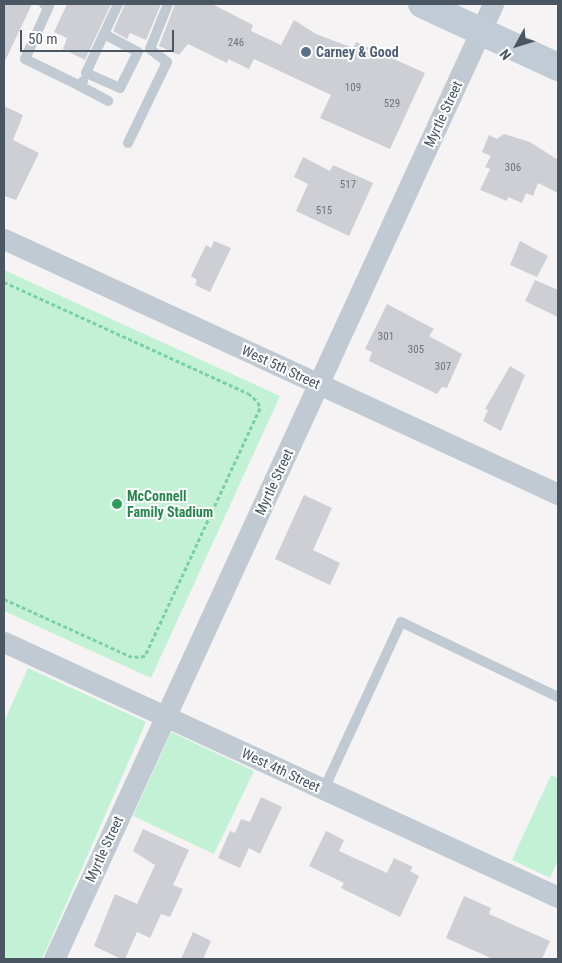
<!DOCTYPE html>
<style>
body{margin:0}
#map{position:relative;width:562px;height:963px;overflow:hidden;background:#f5f3f3;font-family:"Roboto Condensed",sans-serif}
div>[style]{position:absolute}
.green>*{inset:0;background:#c3f1d5}
.building>*{inset:0;background:#cdcfd5}
.path>*{height:3px;margin-top:-1.5px;transform-origin:0;background:repeating-linear-gradient(90deg,#7ad0a6 0 4px,transparent 0 6.5px)}
.service>*{height:10px;margin:-5px;padding:0 5px;transform-origin:5px;border-radius:5px;background:#c1cad2}
.minor>*{height:21px;margin:-10.5px;padding:0 10.5px;transform-origin:10.5px;border-radius:10.5px;background:#c1cad2}
.secondary>*{height:28px;margin:-14px;padding:0 14px;transform-origin:14px;border-radius:14px;background:#c1cbd6}
.dots>*{width:14px;height:14px;translate:-50% -50%;box-sizing:border-box;border:2px solid #fff;border-radius:50%}
span{translate:-50% -50%;white-space:nowrap;text-align:center;line-height:1.15;-webkit-text-stroke:4px #fff;paint-order:stroke}
.number-label{font-size:11px;color:#6b747e}
.number-label span{-webkit-text-stroke-width:0}
.service-label{font-size:14px;color:#4e5e75;font-weight:700}
.left{translate:0 -50%;text-align:left}
.street-label{font-size:14px;color:#4a5661}
.leisure-label{font-size:14px;color:#27864d;font-weight:700}
.frame{position:absolute;inset:0;border:5px solid #4a5661;pointer-events:none}
.north{position:absolute;left:492px;top:20px;width:50px;height:50px;-webkit-text-stroke:4px #fff;paint-order:stroke;rotate:231deg;font-size:14px;font-weight:700;line-height:20px;text-align:center;color:#4a5661}
.north::after{content:'';display:block;margin:auto;width:18px;height:22px;background:#4a5661;clip-path:polygon(50% 0,100% 100%,50% 72%,0 100%)}
.scale{position:absolute;left:20px;top:30px;width:154px;height:22px;box-sizing:border-box;border:2px solid #4a5661;border-top:0;padding-left:6px;font-size:15px;line-height:18px;white-space:nowrap;color:#4a5661;-webkit-text-stroke:4px #fff;paint-order:stroke}
</style>
<div id="map">
<div class="green">
<div style="clip-path:polygon(4px 270px,280px 396px,151px 678px,4px 611px)"></div>
<div style="clip-path:polygon(28px 668px,146px 722px,42px 959px,4px 959px,4px 722px)"></div>
<div style="clip-path:polygon(171px 732px,254px 771px,214px 854px,133px 816px)"></div>
<div style="clip-path:polygon(551px 775px,558px 778px,558px 860px,550px 878px,512px 860px)"></div>
</div>
<div class="building">
<div style="clip-path:polygon(4px 4px,32px 4px,4px 63px)"></div>
<div style="clip-path:polygon(67px 4px,111px 4px,85px 60px,63px 49px,67px 38px,54px 32px)"></div>
<div style="clip-path:polygon(125px 4px,161px 4px,146px 40px,130px 33px,127px 39px,113px 31px)"></div>
<div style="clip-path:polygon(175px 4px,212px 4px,253px 25px,251px 31px,281px 45px,294px 20px,316px 34px,353px 48px,356px 42px,425px 73px,390px 149px,320px 118px,331px 95px,254px 59px,249px 69px,228px 59px,227px 63px,188px 44px,179px 55px,159px 46px)"></div>
<div style="clip-path:polygon(4px 106px,23px 115px,13px 140px,39px 153px,16px 200px,4px 196px)"></div>
<div style="clip-path:polygon(504px 134px,530px 142px,558px 160px,558px 193px,538px 183px,533px 196px,526px 193px,522px 203px,508px 197px,507px 201px,480px 190px,490px 169px,485px 167px,491px 156px,482px 152px,489px 135px,497px 139px)"></div>
<div style="clip-path:polygon(303px 157px,330px 171px,333px 165px,373px 183px,349px 236px,296px 211px,308px 184px,294px 177px)"></div>
<div style="clip-path:polygon(214px 241px,231px 248px,210px 292px,195px 285px,197px 280px,191px 276px,206px 245px,211px 248px)"></div>
<div style="clip-path:polygon(520px 241px,548px 256px,537px 277px,510px 265px)"></div>
<div style="clip-path:polygon(535px 280px,558px 290px,558px 317px,525px 301px)"></div>
<div style="clip-path:polygon(387px 304px,434px 329px,429px 336px,462px 354px,447px 388px,442px 387px,437px 394px,369px 361px,372px 352px,365px 349px)"></div>
<div style="clip-path:polygon(510px 366px,525px 375px,501px 431px,483px 421px,488px 410px,485px 409px)"></div>
<div style="clip-path:polygon(304px 495px,332px 508px,313px 550px,340px 563px,330px 585px,275px 559px)"></div>
<div style="clip-path:polygon(261px 797px,282px 807px,260px 854px,249px 848px,240px 868px,218px 858px,230px 831px,235px 833px,241px 819px,250px 822px)"></div>
<div style="clip-path:polygon(143px 829px,189px 850px,173px 885px,183px 889px,170px 917px,161px 914px,150px 938px,137px 932px,125px 959px,121px 959px,94px 946px,115px 894px,137px 904px,155px 865px,133px 851px)"></div>
<div style="clip-path:polygon(326px 831px,344px 840px,339px 851px,387px 873px,394px 858px,413px 867px,410px 871px,419px 876px,400px 917px,341px 888px,344px 883px,309px 866px)"></div>
<div style="clip-path:polygon(464px 896px,491px 908px,489px 914px,550px 941px,542px 959px,493px 959px,446px 938px)"></div>
<div style="clip-path:polygon(193px 932px,211px 941px,203px 959px,181px 959px)"></div>
</div>
<div class="path">
<div style="left:4px;top:282px;width:268px;rotate:24.5deg"></div>
<div style="left:248px;top:393px;width:13px;rotate:42deg"></div>
<div style="left:258px;top:402px;width:6px;rotate:72deg"></div>
<div style="left:260px;top:408px;width:273px;rotate:114.9deg"></div>
<div style="left:145px;top:656px;width:13px;rotate:176deg"></div>
<div style="left:132px;top:657px;width:141px;rotate:-155.6deg"></div>
</div>
<div class="service">
<div style="left:44px;top:4px;width:5px;rotate:22deg"></div>
<div style="left:49px;top:6px;width:58px;rotate:114.4deg"></div>
<div style="left:25px;top:59px;width:61px;rotate:26.1deg"></div>
<div style="left:104px;top:34px;width:38px;rotate:28deg"></div>
<div style="left:138px;top:52px;width:40px;rotate:116.6deg"></div>
<div style="left:120px;top:88px;width:37px;rotate:-156deg"></div>
<div style="left:86px;top:73px;width:43px;rotate:-65.2deg"></div>
<div style="left:104px;top:34px;width:33px;rotate:-65deg"></div>
<div style="left:83px;top:81px;width:6px;rotate:121deg"></div>
<div style="left:80px;top:86px;width:32px;rotate:28deg"></div>
<div style="left:128px;top:143px;width:90px;rotate:-64.3deg"></div>
<div style="left:167px;top:62px;width:21px;rotate:-143deg"></div>
<div style="left:150px;top:49px;width:48px;rotate:-68.2deg"></div>
<div style="left:324px;top:789px;width:184px;rotate:-65.2deg"></div>
<div style="left:401px;top:622px;width:174px;rotate:25.5deg"></div>
</div>
<div class="minor">
<div style="left:4px;top:239px;width:610px;rotate:24.72deg"></div>
<div style="left:4px;top:642px;width:610px;rotate:24.72deg"></div>
<div style="left:54px;top:959px;width:1051px;rotate:-65.31deg"></div>
</div>
<div class="secondary">
<div style="left:422px;top:4px;width:150px;rotate:24.9deg"></div>
</div>
<div class="dots">
<div style="left:306px;top:52px;background:#5c6f8a"></div>
<div style="left:117px;top:504px;background:#2e9e5b"></div>
</div>
<div class="number-label">
<span style="left:236px;top:43px">246</span>
<span style="left:353px;top:88px">109</span>
<span style="left:392px;top:104px">529</span>
<span style="left:513px;top:168px">306</span>
<span style="left:348px;top:185px">517</span>
<span style="left:324px;top:211px">515</span>
<span style="left:386px;top:337px">301</span>
<span style="left:416px;top:350px">305</span>
<span style="left:443px;top:367px">307</span>
</div>
<div class="service-label">
<span class="left" style="left:316px;top:52px">Carney &amp; Good</span>
</div>
<div class="street-label">
<span style="left:443px;top:114px;rotate:-65deg">Myrtle Street</span>
<span style="left:281px;top:367px;rotate:25deg">West 5th Street</span>
<span style="left:274px;top:482px;rotate:-65deg">Myrtle Street</span>
<span style="left:281px;top:770px;rotate:25deg">West 4th Street</span>
<span style="left:104px;top:849px;rotate:-65deg">Myrtle Street</span>
</div>
<div class="leisure-label">
<span class="left" style="left:127px;top:504px">McConnell<br>Family Stadium</span>
</div>
<div class="frame"></div>
<div class="north">N</div>
<div class="scale">50 m</div>
</div>
